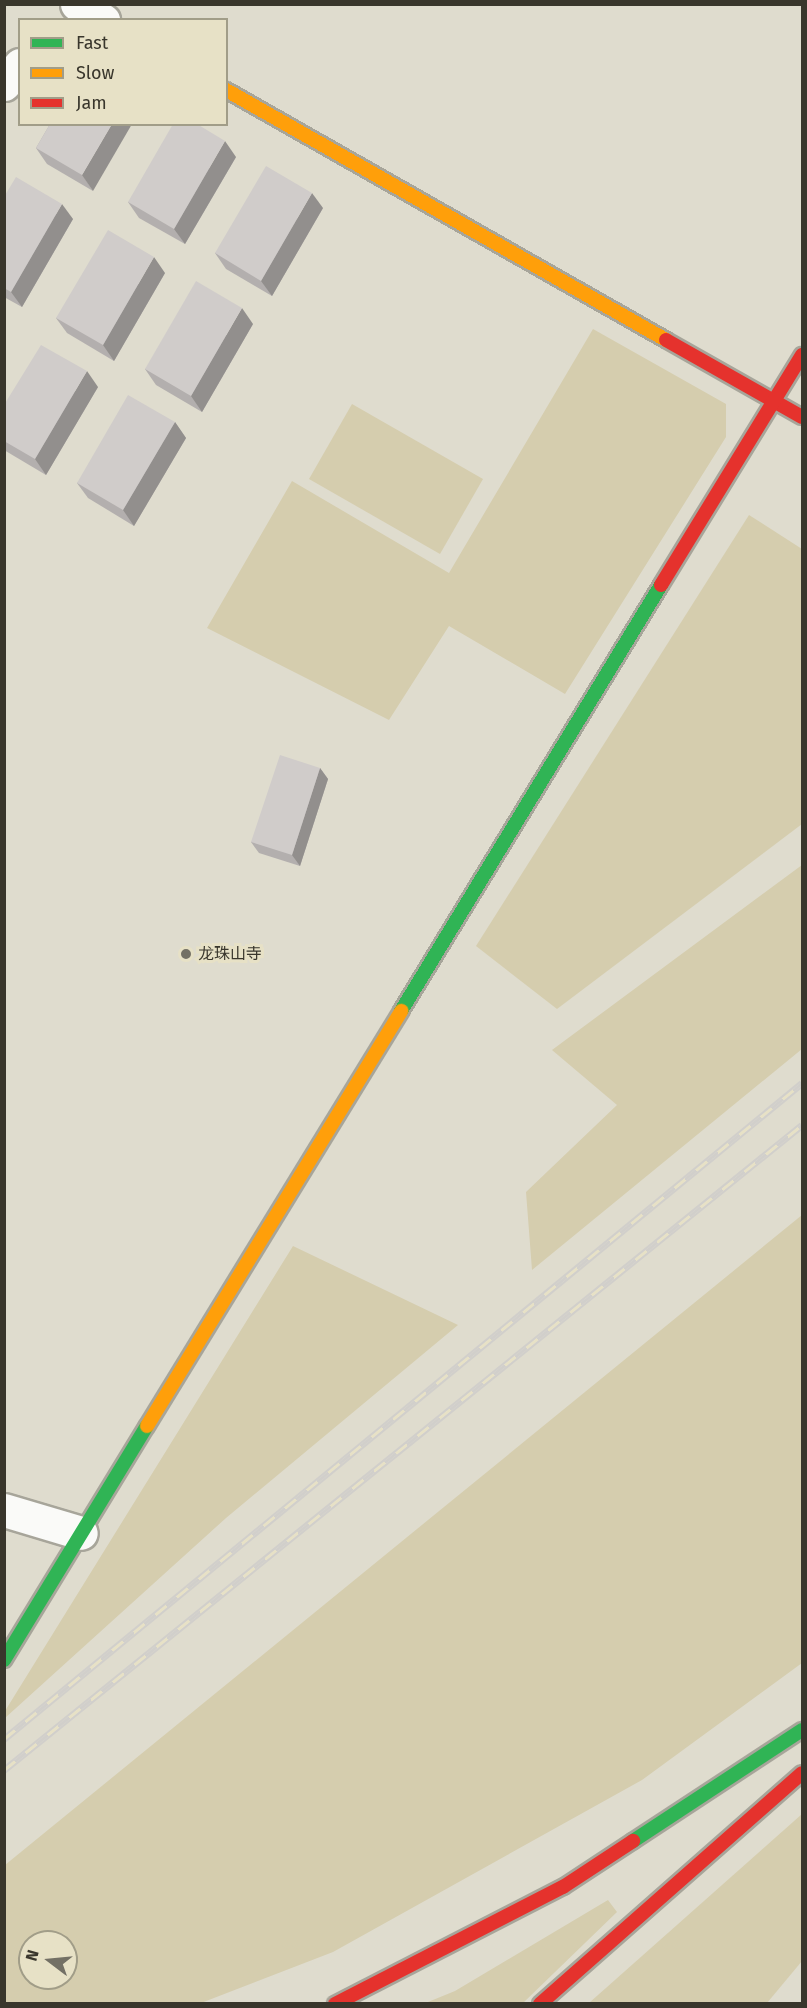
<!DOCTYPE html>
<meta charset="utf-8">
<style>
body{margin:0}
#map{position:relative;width:807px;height:2008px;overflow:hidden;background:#dfdcce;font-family:"Fira Sans","Noto Sans SC",sans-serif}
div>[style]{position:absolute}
.green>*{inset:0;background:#d5cdae}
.roads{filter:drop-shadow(2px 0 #a7a59a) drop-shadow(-2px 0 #a7a59a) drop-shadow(0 2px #a7a59a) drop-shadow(0 -2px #a7a59a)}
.street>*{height:33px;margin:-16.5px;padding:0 16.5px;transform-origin:16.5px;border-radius:16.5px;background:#fafaf8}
.fast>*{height:14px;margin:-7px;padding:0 7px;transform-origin:7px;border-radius:7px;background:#30b455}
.slow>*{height:14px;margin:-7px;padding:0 7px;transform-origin:7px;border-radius:7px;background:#ff9f0a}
.jam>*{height:14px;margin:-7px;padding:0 7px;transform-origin:7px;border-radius:7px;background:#e5322d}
.rail>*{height:7px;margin-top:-3.5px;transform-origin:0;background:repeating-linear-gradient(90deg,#e7e1c6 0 14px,#d1cfcb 0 28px);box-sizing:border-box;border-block:2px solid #d1cfcb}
.wall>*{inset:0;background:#b3afae}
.shaded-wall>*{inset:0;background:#928f8d}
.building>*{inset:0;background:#d0ccca}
.dots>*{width:16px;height:16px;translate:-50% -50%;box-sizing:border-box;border:3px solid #e7e1c6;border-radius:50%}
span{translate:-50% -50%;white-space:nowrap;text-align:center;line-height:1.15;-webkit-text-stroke:6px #e7e1c6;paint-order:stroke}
.poi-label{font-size:16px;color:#39362c}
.left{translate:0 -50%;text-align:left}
.frame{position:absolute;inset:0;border:6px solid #39362c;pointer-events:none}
.legend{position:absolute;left:18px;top:18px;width:210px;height:108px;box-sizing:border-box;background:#e7e1c6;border:2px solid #a19d88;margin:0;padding:8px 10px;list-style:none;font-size:18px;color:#39362c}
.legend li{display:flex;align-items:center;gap:12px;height:30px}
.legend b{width:30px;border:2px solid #a19d88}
.north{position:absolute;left:18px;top:1930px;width:60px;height:60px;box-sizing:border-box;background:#e7e1c6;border:2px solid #a19d88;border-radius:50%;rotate:286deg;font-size:16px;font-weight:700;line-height:24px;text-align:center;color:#39362c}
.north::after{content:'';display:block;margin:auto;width:21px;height:27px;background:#737065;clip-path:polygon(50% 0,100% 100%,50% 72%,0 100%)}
</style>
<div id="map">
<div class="green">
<div style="clip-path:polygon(593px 329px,726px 404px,726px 437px,565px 694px,449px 626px,389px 720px,207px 628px,292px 481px,449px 573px)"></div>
<div style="clip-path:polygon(352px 404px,483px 479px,440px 554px,309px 479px)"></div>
<div style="clip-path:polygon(749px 515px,802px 549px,802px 824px,557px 1009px,476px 946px)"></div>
<div style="clip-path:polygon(802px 865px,802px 1049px,532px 1270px,526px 1192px,617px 1105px,552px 1050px)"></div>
<div style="clip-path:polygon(evenodd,802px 1215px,802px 1663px,642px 1780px,333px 1952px,201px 2003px,5px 2003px,5px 1865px,802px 1215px,30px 1942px,66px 1942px,66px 1978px,30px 1978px,30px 1942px)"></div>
<div style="clip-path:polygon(293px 1246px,458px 1325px,226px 1518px,5px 1718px,5px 1711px)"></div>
<div style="clip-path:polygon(802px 1814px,802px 1961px,767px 2003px,589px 2003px)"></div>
<div style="clip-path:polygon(608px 1900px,617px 1912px,523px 2003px,423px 2004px,455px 1991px)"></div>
</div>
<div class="roads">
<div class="street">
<div style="left:77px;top:4px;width:31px;rotate:32deg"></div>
<div style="left:4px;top:84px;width:25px;rotate:-50deg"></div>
<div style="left:4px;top:1510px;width:80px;rotate:16.6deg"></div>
</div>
<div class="fast">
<div style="left:401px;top:1011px;width:499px;rotate:-58.6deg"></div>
<div style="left:4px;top:1660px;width:274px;rotate:-58.6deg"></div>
<div style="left:633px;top:1841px;width:202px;rotate:-33.3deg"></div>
</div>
<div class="slow">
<div style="left:226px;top:90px;width:506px;rotate:29.6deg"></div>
<div style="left:147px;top:1426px;width:487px;rotate:-58.5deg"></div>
</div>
<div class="jam">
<div style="left:666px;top:340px;width:156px;rotate:29.5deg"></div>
<div style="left:661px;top:585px;width:270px;rotate:-58.5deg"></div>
<div style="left:335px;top:2004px;width:256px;rotate:-27.2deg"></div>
<div style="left:563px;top:1887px;width:84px;rotate:-33.3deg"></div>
<div style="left:540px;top:2004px;width:349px;rotate:-41.4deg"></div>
</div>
</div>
<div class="rail">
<div style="left:4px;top:1739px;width:1033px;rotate:-39.42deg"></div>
<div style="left:4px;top:1770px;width:1026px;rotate:-38.95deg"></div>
</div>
<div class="wall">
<div style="clip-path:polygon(50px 124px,93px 191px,47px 164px,36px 148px)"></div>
<div style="clip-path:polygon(236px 157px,185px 244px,139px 218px,128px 202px)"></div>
<div style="clip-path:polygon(4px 197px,73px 219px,22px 307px,4px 297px)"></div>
<div style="clip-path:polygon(323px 208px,272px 296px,226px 269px,215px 253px)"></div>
<div style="clip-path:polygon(165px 273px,114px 361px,67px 333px,56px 318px)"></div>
<div style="clip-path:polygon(253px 324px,202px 412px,156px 385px,145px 369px)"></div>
<div style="clip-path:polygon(98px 387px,46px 475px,4px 450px,4px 405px)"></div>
<div style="clip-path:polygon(175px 422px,186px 438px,134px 526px,88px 498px,77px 483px)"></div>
<div style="clip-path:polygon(320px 768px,328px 779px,300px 866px,259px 853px,251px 842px)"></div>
</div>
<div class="shaded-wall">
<div style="clip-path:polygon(112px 124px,132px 124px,93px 191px,82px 175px)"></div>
<div style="clip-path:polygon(225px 141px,236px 157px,185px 244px,174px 229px)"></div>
<div style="clip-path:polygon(312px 193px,323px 208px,272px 296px,261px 281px)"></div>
<div style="clip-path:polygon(62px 204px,73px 219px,22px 307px,11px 292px)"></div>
<div style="clip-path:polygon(154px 257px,165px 273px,114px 361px,103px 345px)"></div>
<div style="clip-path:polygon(242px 308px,253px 324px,202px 412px,191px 396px)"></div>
<div style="clip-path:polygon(87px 371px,98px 387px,46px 475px,35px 459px)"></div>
<div style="clip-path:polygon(175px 422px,186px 438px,134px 526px,123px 510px)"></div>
<div style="clip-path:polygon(320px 768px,328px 779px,300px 866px,292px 855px)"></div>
</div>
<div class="building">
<div style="clip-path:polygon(50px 124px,112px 124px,82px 175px,36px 148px)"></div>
<div style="clip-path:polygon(173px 124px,197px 124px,225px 141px,174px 229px,128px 202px)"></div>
<div style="clip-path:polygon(266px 166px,312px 193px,261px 281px,215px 253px)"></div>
<div style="clip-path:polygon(16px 177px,62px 204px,11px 292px,4px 288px,4px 197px)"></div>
<div style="clip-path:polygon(108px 230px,154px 257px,103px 345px,56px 318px)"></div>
<div style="clip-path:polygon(196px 281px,242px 308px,191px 396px,145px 369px)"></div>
<div style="clip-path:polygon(41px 345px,87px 371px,35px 459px,4px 441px,4px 405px)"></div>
<div style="clip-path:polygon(128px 395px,175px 422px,123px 510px,77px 483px)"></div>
<div style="clip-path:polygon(280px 755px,320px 768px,292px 855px,251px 842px)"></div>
</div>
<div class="dots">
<div style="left:186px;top:954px;background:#737065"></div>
</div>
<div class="poi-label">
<span class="left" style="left:198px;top:954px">龙珠山寺</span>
</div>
<div class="frame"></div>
<ul class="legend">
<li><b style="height:8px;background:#30b455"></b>Fast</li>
<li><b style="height:8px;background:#ff9f0a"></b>Slow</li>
<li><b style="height:8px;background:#e5322d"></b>Jam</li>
</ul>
<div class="north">N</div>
</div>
